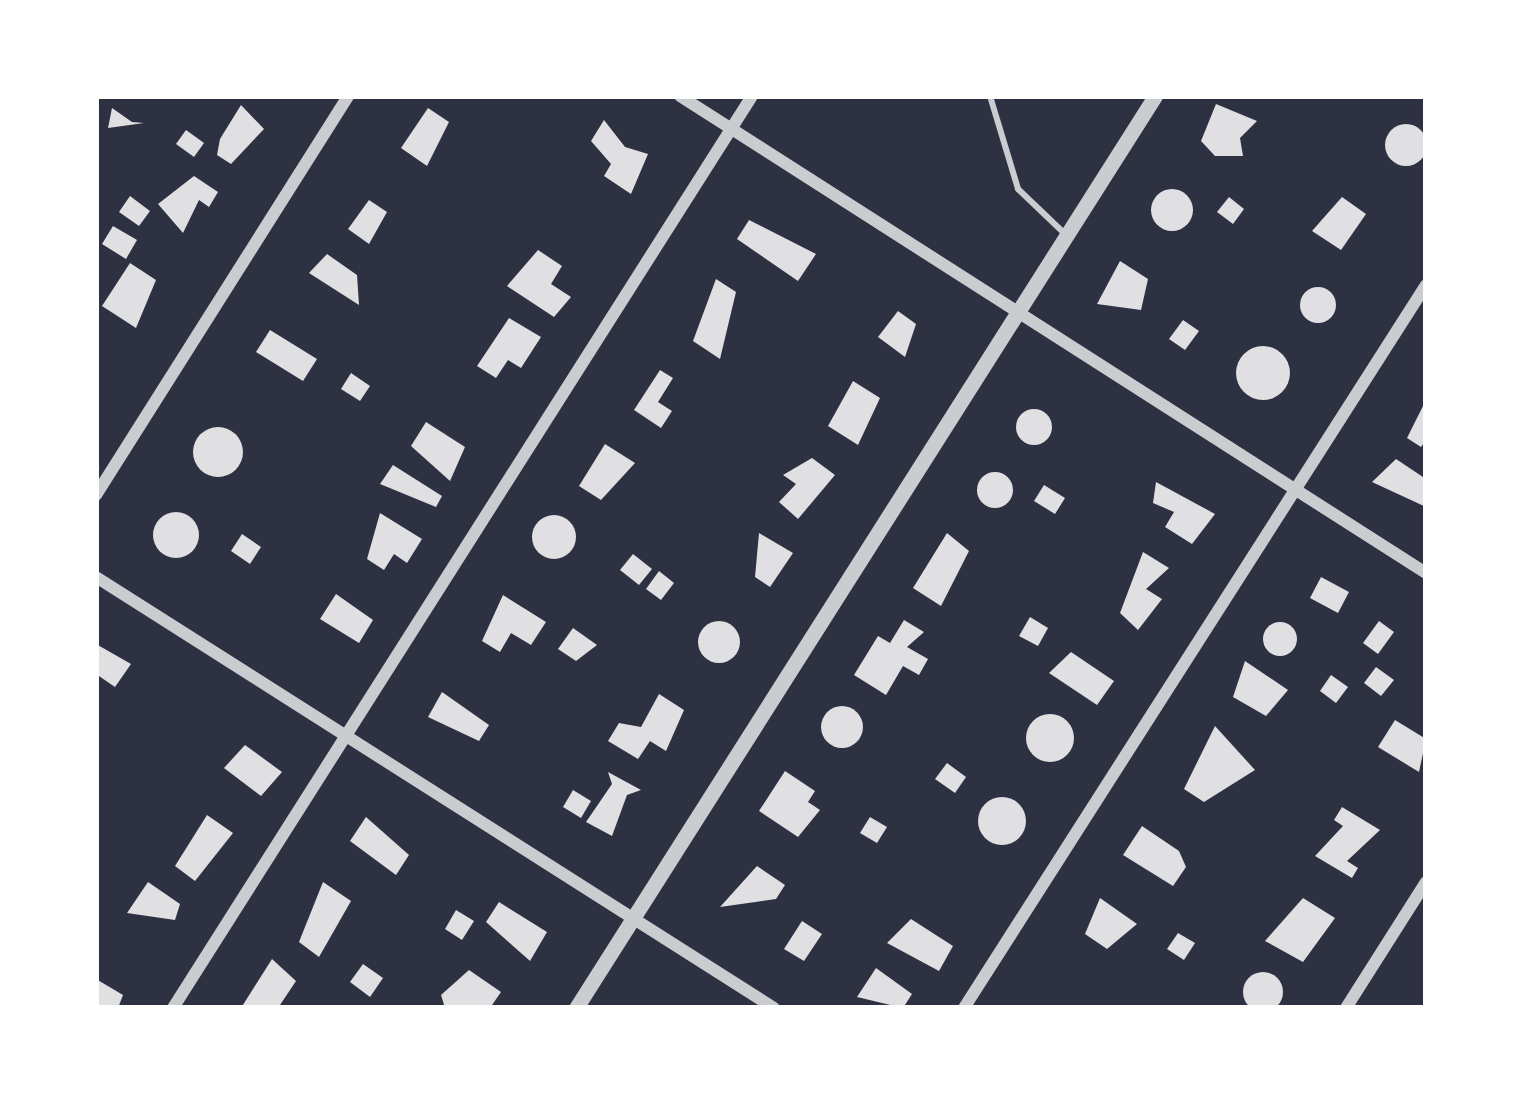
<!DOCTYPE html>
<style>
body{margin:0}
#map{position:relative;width:1522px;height:1104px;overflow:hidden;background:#2d3142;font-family:"Titillium Web",sans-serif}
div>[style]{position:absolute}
.building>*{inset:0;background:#e0e0e3}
.round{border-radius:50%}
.service>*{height:6px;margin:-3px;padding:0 3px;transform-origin:3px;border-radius:3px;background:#caccd0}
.minor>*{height:12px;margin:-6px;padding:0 6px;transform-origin:6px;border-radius:6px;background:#caccd0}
.tertiary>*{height:15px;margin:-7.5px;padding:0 7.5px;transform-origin:7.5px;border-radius:7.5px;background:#caccd0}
span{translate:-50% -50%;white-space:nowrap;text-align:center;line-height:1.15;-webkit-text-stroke:9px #fff;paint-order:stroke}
.frame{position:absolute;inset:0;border:99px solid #fff;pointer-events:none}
</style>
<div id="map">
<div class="building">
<div style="clip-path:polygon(1216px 104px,1257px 121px,1240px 138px,1243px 156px,1215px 156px,1201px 141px)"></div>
<div style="clip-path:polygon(241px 105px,264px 129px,231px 164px,217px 155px,220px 139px)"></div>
<div style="clip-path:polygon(112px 108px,132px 122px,144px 123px,108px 128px)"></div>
<div style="clip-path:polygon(428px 108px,449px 122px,427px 166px,401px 148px)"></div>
<div style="clip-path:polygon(604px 120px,625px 147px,648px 154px,631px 194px,604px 176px,611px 164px,591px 141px)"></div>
<div class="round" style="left:1385px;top:124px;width:42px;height:42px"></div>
<div style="clip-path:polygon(186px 130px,204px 143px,194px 157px,176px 144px)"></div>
<div style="clip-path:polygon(194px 176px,218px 192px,209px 207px,199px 200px,183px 233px,158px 204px)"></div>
<div class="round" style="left:1151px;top:189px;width:42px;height:42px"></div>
<div style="clip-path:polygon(130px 196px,150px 211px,139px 226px,119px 212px)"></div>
<div style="clip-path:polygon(1229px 197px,1244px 209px,1233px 224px,1217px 212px)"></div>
<div style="clip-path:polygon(1342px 197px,1366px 214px,1341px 250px,1312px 231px)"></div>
<div style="clip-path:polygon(369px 200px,387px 212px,369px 244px,348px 229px)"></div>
<div style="clip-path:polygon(749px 220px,816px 254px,798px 281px,737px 239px)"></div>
<div style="clip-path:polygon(113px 226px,137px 240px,126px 259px,102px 244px)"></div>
<div style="clip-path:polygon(538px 250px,562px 266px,551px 284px,571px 297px,554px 317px,507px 286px)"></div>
<div style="clip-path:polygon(327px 254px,357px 275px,359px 305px,309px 273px)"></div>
<div style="clip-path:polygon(1120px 261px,1148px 279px,1141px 310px,1097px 304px)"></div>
<div style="clip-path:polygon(130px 263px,156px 280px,136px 328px,102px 306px)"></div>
<div style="clip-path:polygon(716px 279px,736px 292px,720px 359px,693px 341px)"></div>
<div class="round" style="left:1300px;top:287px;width:36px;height:36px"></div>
<div style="clip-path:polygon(898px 311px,916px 324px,905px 357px,878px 337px)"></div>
<div style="clip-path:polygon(509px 318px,541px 337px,521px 368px,508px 360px,496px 378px,477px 366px)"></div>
<div style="clip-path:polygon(1183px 320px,1199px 331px,1185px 350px,1169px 339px)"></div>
<div style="clip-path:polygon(270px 330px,317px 359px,303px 381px,256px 352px)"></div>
<div class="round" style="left:1236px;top:346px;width:54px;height:54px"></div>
<div style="clip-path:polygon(660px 370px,673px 378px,658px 402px,672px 411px,661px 428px,634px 410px)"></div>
<div style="clip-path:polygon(351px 373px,370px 386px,360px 401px,341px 389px)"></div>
<div style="clip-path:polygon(853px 381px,880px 398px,858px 445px,828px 426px)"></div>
<div style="clip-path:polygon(1426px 400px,1426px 440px,1421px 447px,1407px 438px)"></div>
<div class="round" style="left:1016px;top:409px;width:36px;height:36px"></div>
<div style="clip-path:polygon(426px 422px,465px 447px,450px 481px,411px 446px)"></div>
<div class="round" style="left:193px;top:427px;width:50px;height:50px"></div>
<div style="clip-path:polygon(605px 444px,635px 463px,601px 500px,579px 486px)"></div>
<div style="clip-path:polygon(812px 458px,835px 475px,798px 519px,779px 502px,796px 484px,783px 475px)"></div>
<div style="clip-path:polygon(1396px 459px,1423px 477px,1426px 507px,1372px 482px)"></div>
<div style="clip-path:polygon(393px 465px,442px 496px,436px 507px,380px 484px)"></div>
<div class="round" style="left:977px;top:472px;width:36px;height:36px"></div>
<div style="clip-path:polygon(1156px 482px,1215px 514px,1192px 544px,1165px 527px,1174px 512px,1153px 503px)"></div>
<div style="clip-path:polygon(1044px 485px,1065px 498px,1055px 514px,1034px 501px)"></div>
<div class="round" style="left:153px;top:512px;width:46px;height:46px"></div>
<div style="clip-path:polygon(380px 513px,422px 539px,407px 563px,394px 554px,384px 570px,367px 559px)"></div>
<div class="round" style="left:532px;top:515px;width:44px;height:44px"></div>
<div style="clip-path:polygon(759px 533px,793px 553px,770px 587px,755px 577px)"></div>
<div style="clip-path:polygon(947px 533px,969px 551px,941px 606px,913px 588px)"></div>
<div style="clip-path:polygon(242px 534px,261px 547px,250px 564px,231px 551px)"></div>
<div style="clip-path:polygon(1143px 552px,1169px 568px,1146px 589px,1162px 599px,1138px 630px,1120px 613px)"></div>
<div style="clip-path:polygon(633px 554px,652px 569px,639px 585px,620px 570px)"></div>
<div style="clip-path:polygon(659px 571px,674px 583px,661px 600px,646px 589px)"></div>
<div style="clip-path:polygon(1321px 577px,1349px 592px,1338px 613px,1310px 598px)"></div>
<div style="clip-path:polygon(336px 594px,373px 620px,359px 643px,320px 619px)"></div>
<div style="clip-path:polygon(503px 595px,546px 622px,531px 645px,511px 633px,500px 652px,482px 641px)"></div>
<div style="clip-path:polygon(1030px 617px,1048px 628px,1038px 646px,1019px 636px)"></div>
<div style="clip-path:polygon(904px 620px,924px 632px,907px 647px,928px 659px,919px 675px,903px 666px,886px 695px,854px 675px,878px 636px,890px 643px)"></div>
<div style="clip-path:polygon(1379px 621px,1394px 632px,1378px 654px,1363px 643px)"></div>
<div class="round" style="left:698px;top:621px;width:42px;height:42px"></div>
<div class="round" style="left:1263px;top:622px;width:34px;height:34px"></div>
<div style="clip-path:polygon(573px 628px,597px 645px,576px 661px,558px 649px)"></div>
<div style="clip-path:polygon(96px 644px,131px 664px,115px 687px,96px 674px)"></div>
<div style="clip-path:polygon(1071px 652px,1114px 681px,1097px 705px,1049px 673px)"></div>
<div style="clip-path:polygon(1245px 661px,1288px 690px,1266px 716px,1233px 697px)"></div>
<div style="clip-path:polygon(1376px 667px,1394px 680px,1381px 696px,1364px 683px)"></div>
<div style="clip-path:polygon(1331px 675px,1348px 687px,1336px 703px,1320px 691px)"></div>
<div style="clip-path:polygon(442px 692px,489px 725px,479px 741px,428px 717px)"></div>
<div style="clip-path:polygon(659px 694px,684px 710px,666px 751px,650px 741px,638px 759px,608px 741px,619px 723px,641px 727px)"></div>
<div class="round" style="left:821px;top:706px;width:42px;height:42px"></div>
<div class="round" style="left:1026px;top:714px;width:48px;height:48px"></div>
<div style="clip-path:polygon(1395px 720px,1426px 739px,1419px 772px,1378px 747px)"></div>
<div style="clip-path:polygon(1215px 726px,1255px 770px,1204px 802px,1184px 789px)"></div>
<div style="clip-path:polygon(245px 745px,282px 772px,261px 796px,224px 768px)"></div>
<div style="clip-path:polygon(947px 763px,966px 777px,955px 793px,935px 779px)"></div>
<div style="clip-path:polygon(785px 771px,815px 791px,808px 802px,820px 810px,798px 837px,759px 811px)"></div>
<div style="clip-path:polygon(608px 772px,641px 790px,627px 795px,612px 836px,586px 822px,612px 784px)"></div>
<div style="clip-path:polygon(573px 790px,591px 801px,581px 818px,563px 807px)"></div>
<div class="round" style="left:978px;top:797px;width:48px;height:48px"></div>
<div style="clip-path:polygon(1342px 807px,1380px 830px,1347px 861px,1358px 868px,1352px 878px,1315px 856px,1343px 826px,1334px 820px)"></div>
<div style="clip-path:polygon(207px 815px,233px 833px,195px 881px,175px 866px)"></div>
<div style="clip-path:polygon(366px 817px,409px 855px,396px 875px,350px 841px)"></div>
<div style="clip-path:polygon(870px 817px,887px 827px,877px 843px,860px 833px)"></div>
<div style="clip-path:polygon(1142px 826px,1179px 851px,1186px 867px,1173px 886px,1123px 855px)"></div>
<div style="clip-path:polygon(757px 866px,785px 885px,776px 899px,720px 907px)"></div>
<div style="clip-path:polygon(148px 882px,180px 904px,175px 920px,127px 913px)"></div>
<div style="clip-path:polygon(323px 882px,351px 901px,319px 957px,299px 942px)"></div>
<div style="clip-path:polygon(1100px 898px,1137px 924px,1107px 949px,1085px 934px)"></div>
<div style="clip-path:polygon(1303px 898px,1335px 918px,1303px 962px,1265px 941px)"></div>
<div style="clip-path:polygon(499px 902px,547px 932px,530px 961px,486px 922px)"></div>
<div style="clip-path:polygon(456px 910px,474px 921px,462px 940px,445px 929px)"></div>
<div style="clip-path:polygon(911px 919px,953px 946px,939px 971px,887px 943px)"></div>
<div style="clip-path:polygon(802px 921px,822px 934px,804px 961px,784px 949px)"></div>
<div style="clip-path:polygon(1178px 933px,1195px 943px,1184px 960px,1167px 949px)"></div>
<div style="clip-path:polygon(272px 959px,296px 981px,278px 1008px,241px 1008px)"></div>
<div style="clip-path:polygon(363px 964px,383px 978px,370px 997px,350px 982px)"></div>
<div style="clip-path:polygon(876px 968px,912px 994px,903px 1008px,857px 997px)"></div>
<div style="clip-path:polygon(469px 970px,501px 992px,490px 1008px,445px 1008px,441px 995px)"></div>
<div class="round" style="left:1243px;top:972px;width:40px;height:40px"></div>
<div style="clip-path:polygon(96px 979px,123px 995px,118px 1008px,96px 1008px)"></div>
</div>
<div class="service">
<div style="left:990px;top:96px;width:97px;rotate:73.2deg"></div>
<div style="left:1018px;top:189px;width:64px;rotate:43.7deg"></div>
</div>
<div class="minor">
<div style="left:680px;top:96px;width:885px;rotate:32.6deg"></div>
<div style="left:96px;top:495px;width:472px;rotate:-57.7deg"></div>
<div style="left:96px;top:577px;width:803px;rotate:32.44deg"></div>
<div style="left:173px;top:1008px;width:1080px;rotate:-57.59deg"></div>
<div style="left:964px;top:1008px;width:858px;rotate:-57.42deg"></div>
<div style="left:1346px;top:1008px;width:149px;rotate:-57.6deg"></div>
</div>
<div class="tertiary">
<div style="left:576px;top:1008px;width:1080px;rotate:-57.59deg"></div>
</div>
<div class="frame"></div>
</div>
